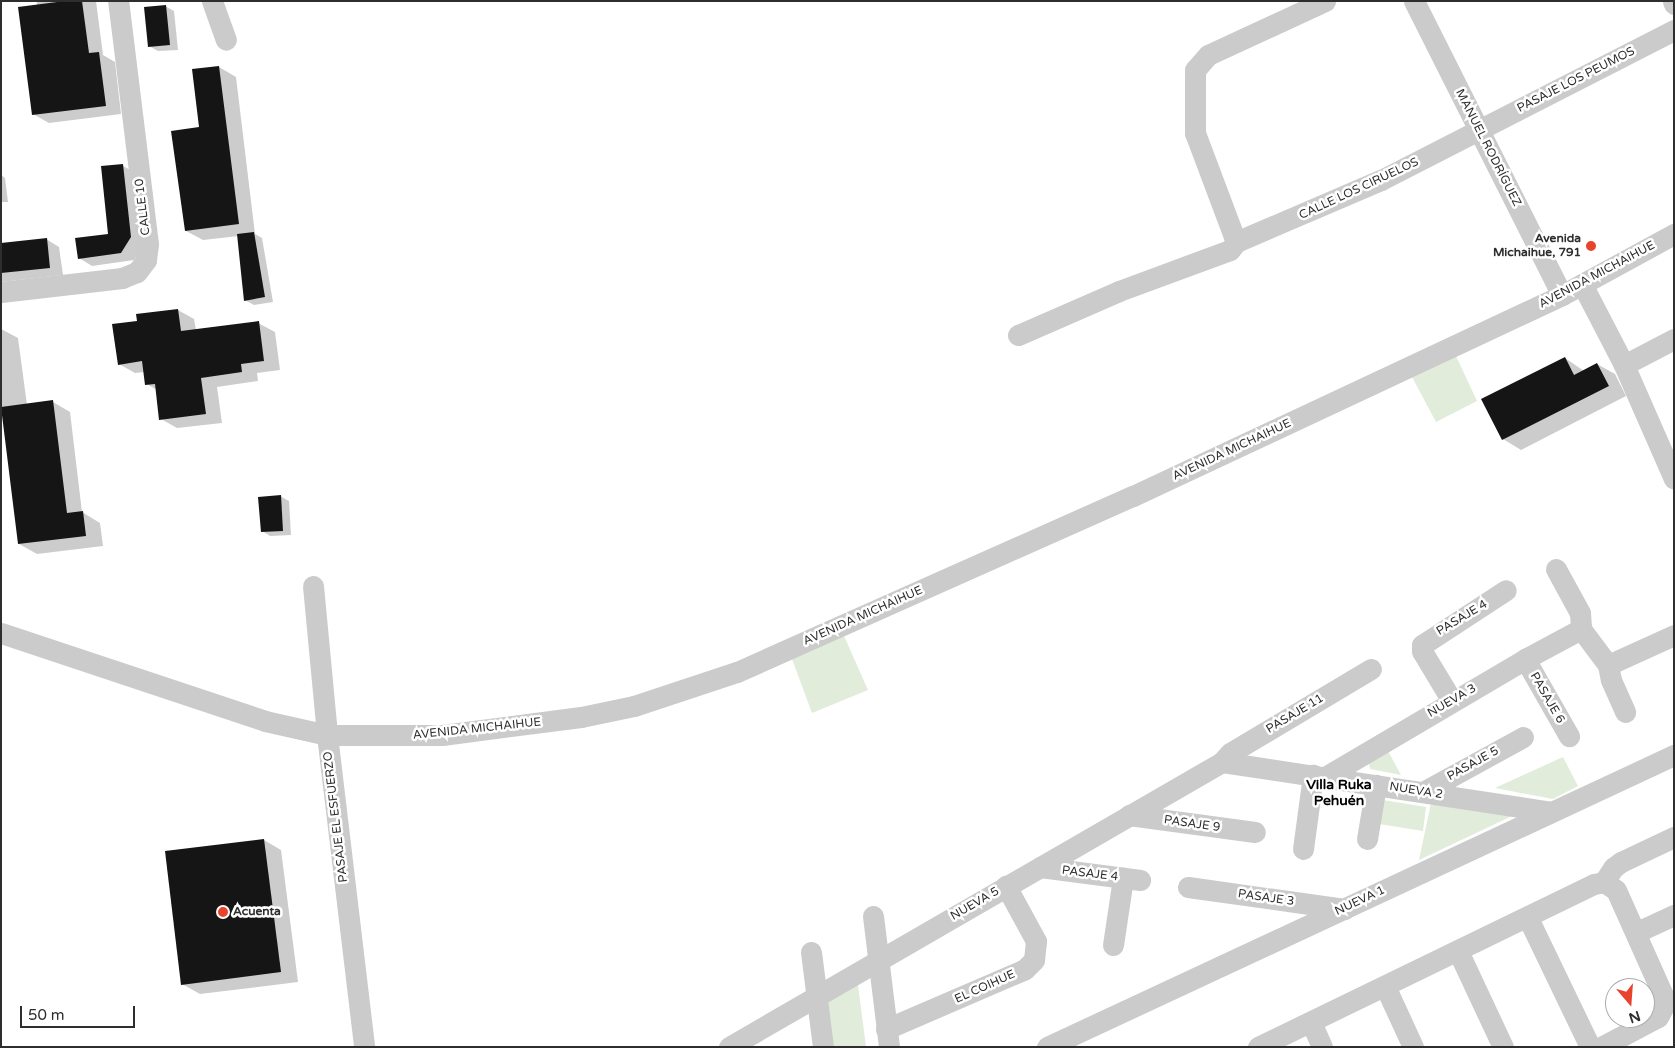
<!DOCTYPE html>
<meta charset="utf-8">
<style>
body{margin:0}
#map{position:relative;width:1675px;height:1048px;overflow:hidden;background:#fff;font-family:"Varela Round",sans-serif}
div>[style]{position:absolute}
.green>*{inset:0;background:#e1ecdb}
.shadow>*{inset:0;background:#0003}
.building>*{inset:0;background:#151515}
.minor>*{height:21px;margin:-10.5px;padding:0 10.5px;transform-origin:10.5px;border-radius:10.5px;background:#cbcbcb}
.dots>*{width:14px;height:14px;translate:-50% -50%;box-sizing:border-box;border:2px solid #fff;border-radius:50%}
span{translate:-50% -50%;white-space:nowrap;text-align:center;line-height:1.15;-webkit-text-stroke:5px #fff;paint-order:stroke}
.street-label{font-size:12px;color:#2e2e2e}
.poi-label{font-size:12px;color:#2e2e2e;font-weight:700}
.right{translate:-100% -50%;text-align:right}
.left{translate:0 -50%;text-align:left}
.neighbourhood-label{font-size:14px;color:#000;font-weight:700}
.frame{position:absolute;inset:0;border:2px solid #2e2e2e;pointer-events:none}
.north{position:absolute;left:1605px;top:978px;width:50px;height:50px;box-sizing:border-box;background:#fff;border:1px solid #ababab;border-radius:50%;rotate:162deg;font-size:14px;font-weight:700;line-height:20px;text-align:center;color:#2e2e2e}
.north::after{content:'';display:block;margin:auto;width:18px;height:22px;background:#e8442d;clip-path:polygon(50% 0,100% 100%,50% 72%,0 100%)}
.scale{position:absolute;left:20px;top:1006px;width:115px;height:22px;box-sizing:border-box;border:2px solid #2e2e2e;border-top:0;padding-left:6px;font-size:15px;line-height:18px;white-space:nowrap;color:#2e2e2e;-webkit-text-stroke:4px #fff;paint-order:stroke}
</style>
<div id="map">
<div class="green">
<div style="clip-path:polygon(1456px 356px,1477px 401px,1436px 422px,1412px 377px)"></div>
<div style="clip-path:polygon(844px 636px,868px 690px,812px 713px,792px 659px)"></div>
<div style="clip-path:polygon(1388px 751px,1401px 775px,1370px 769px,1369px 763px)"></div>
<div style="clip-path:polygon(1563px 757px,1578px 786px,1553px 799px,1495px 788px)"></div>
<div style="clip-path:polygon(1383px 800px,1426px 807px,1423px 831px,1379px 824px)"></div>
<div style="clip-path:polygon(1431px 803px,1512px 816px,1419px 860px)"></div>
<div style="clip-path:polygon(855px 980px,858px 985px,866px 1047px,831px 1047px,826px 1003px)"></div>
</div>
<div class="shadow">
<div style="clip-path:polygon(37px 1px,96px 1px,103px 55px,115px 62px,121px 114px,49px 123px,33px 114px)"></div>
<div style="clip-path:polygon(165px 6px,174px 11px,178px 50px,158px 51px,149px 46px)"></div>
<div style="clip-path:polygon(219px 67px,236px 77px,255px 234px,262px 238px,273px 302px,254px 305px,245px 300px,239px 236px,203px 240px,186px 231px,200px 128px)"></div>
<div style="clip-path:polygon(123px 166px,136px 173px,144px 245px,134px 260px,92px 266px,79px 258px,110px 235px)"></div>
<div style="clip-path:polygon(1px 175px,5px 178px,8px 202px,1px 202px)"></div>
<div style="clip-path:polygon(46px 239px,59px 247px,63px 275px,1px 282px,1px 244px)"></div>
<div style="clip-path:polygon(178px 310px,194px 319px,196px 330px,258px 323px,275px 332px,280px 370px,257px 373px,258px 381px,217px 387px,222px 423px,177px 428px,161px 419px,157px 390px,147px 384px,145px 372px,135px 373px,119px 364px,139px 322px)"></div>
<div style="clip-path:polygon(1px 329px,18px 338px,27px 405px,53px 402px,70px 412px,82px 512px,100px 523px,103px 546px,37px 554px,19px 544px,4px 416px,1px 417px)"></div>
<div style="clip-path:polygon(1565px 358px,1584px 371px,1597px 364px,1615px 374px,1626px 396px,1521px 450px,1503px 439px)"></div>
<div style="clip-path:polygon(280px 496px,289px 501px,291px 535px,270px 536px,262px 531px)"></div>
<div style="clip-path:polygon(264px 840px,281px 850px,298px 982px,200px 994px,182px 984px)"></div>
</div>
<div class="building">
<div style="clip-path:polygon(65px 1px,82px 1px,89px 53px,99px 52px,106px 106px,32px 115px,18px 7px)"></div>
<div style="clip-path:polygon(166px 5px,170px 45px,148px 47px,144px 7px)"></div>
<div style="clip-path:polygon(219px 66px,239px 224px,185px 231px,171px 131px,199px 127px,192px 69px)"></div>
<div style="clip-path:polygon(123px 164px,131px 237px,121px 253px,78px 259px,75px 238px,108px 234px,101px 166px)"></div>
<div style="clip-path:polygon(254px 232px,265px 297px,244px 301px,237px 234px)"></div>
<div style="clip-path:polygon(47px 238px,50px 268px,1px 273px,1px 243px)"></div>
<div style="clip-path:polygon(178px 309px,181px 331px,259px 321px,264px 361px,241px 364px,242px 372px,201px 378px,206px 414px,159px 420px,155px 384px,145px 385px,142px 361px,118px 365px,112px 324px,137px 321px,136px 314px)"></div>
<div style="clip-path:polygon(1565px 357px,1574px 375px,1597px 363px,1609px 386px,1502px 440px,1481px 399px)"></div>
<div style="clip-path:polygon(53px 400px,67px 513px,83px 511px,86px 536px,18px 544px,1px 407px)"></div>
<div style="clip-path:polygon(281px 495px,283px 531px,261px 532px,258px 497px)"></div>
<div style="clip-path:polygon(264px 839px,281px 972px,181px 985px,165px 851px)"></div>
</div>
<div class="minor">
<div style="left:212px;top:1px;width:41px;rotate:70.3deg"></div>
<div style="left:1414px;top:1px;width:329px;rotate:63.3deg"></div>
<div style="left:1673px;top:1px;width:3px;rotate:72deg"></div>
<div style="left:1236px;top:242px;width:158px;rotate:-23.2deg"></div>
<div style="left:1381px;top:180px;width:329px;rotate:-27.1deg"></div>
<div style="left:1236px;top:242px;width:116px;rotate:-110.6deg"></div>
<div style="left:1195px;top:133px;width:63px;rotate:-90deg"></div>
<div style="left:1195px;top:70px;width:20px;rotate:-49deg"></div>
<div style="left:1208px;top:55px;width:129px;rotate:-24.8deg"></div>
<div style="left:1582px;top:284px;width:91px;rotate:62.6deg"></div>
<div style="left:1624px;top:365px;width:124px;rotate:66.3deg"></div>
<div style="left:1px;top:292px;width:122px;rotate:-6.6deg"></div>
<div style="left:122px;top:278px;width:16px;rotate:-22deg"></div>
<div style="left:137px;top:272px;width:15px;rotate:-53deg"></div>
<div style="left:146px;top:260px;width:16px;rotate:-83deg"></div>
<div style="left:148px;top:244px;width:245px;rotate:-97deg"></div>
<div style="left:1018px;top:335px;width:110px;rotate:-23.5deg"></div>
<div style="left:1119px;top:291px;width:118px;rotate:-20.3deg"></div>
<div style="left:1230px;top:250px;width:10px;rotate:-53deg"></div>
<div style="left:1624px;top:365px;width:56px;rotate:-27.5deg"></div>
<div style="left:1556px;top:569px;width:50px;rotate:61.4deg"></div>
<div style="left:1580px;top:613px;width:16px;rotate:86deg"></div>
<div style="left:313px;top:586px;width:150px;rotate:84.6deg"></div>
<div style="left:327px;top:735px;width:314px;rotate:83.2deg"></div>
<div style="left:1581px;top:629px;width:45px;rotate:53.1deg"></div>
<div style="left:1px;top:633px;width:278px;rotate:18.4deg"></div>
<div style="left:265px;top:721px;width:64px;rotate:12.7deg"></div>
<div style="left:327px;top:735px;width:115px"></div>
<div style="left:442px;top:735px;width:140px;rotate:-7.4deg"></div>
<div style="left:581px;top:717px;width:54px;rotate:-11.7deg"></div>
<div style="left:634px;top:706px;width:108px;rotate:-18.3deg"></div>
<div style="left:737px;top:672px;width:433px;rotate:-24deg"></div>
<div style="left:1133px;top:496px;width:474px;rotate:-25.1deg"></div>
<div style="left:1562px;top:295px;width:128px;rotate:-28.6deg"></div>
<div style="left:1525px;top:659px;width:89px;rotate:60.3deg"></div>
<div style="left:1608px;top:665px;width:72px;rotate:-24.4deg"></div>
<div style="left:1608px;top:665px;width:15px;rotate:79deg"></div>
<div style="left:1611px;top:680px;width:35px;rotate:66deg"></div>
<div style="left:1452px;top:701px;width:58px;rotate:-121deg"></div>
<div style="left:1422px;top:651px;width:6px;rotate:-90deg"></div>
<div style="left:1422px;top:645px;width:100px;rotate:-33.2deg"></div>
<div style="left:1222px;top:762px;width:333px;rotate:8.6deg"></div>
<div style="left:1325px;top:777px;width:232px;rotate:-30.5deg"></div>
<div style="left:1525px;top:659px;width:64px;rotate:-28.2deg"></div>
<div style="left:1423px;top:792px;width:114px;rotate:-28.8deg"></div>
<div style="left:1129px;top:815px;width:127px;rotate:7.7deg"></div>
<div style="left:1367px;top:839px;width:55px;rotate:-80.5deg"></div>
<div style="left:1303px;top:849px;width:75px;rotate:-82.3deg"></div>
<div style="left:1040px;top:867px;width:101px;rotate:7.4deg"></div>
<div style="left:1604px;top:882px;width:17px;rotate:-57deg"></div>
<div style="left:1613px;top:868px;width:10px;rotate:-37deg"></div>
<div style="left:1621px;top:862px;width:59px;rotate:-25.3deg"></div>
<div style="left:1188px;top:887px;width:158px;rotate:8deg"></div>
<div style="left:873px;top:916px;width:132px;rotate:83deg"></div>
<div style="left:1528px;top:918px;width:143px;rotate:64.3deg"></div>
<div style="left:1637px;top:932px;width:41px;rotate:-24.7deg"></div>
<div style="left:1113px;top:945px;width:68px;rotate:-81.5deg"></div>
<div style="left:1458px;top:951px;width:106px;rotate:64.9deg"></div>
<div style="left:811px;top:952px;width:96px;rotate:82.8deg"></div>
<div style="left:1385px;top:986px;width:67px;rotate:65.3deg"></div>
<div style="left:1311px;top:1022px;width:27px;rotate:66deg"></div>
<div style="left:886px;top:1029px;width:151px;rotate:-23.3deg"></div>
<div style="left:1025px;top:969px;width:13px;rotate:-45deg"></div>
<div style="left:1034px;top:960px;width:19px;rotate:-84deg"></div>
<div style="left:1036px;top:941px;width:63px;rotate:-118.6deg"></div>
<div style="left:729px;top:1047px;width:569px;rotate:-30.03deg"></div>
<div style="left:1222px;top:762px;width:12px;rotate:-48deg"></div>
<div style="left:1230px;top:753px;width:164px;rotate:-30.8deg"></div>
<div style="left:1047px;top:1047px;width:692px;rotate:-24.97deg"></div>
<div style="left:1258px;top:1047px;width:373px;rotate:-25.9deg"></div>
<div style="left:1594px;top:884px;width:10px;rotate:-11deg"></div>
<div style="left:1604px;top:882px;width:14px;rotate:34deg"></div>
<div style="left:1616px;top:890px;width:123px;rotate:65.9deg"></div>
<div style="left:1666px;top:1002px;width:17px;rotate:118deg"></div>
<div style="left:1658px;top:1017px;width:64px;rotate:152.2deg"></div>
</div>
<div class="dots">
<div style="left:1591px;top:246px;background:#e8442d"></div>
<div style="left:223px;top:912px;background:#e8442d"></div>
</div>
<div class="street-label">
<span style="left:1576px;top:80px;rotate:-27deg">PASAJE LOS PEUMOS</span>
<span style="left:1488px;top:148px;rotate:63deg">MANUEL RODRÍGUEZ</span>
<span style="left:1359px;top:189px;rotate:-25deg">CALLE LOS CIRUELOS</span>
<span style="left:143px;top:207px;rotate:-97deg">CALLE 10</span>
<span style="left:1597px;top:275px;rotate:-28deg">AVENIDA MICHAIHUE</span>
<span style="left:1232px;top:450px;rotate:-25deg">AVENIDA MICHAIHUE</span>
<span style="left:863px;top:616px;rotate:-24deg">AVENIDA MICHAIHUE</span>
<span style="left:1462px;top:618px;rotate:-31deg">PASAJE 4</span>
<span style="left:1547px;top:698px;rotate:60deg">PASAJE 6</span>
<span style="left:1452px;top:701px;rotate:-30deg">NUEVA 3</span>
<span style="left:1295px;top:714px;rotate:-31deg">PASAJE 11</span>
<span style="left:477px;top:729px;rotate:-6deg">AVENIDA MICHAIHUE</span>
<span style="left:1473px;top:764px;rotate:-29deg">PASAJE 5</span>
<span style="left:1416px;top:791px;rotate:9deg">NUEVA 2</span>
<span style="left:336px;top:817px;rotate:-97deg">PASAJE EL ESFUERZO</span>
<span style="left:1192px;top:824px;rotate:8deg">PASAJE 9</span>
<span style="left:1090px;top:874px;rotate:7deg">PASAJE 4</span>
<span style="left:1266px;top:898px;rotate:8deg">PASAJE 3</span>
<span style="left:1360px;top:901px;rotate:-25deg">NUEVA 1</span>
<span style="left:975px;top:904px;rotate:-30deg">NUEVA 5</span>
<span style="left:985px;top:987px;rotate:-24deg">EL COIHUE</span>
</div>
<div class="poi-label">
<span class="right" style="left:1581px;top:246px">Avenida<br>Michaihue, 791</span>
<span class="left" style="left:233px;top:912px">Acuenta</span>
</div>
<div class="neighbourhood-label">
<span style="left:1339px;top:793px">Villa Ruka<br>Pehuén</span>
</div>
<div class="frame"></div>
<div class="north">N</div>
<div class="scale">50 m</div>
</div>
